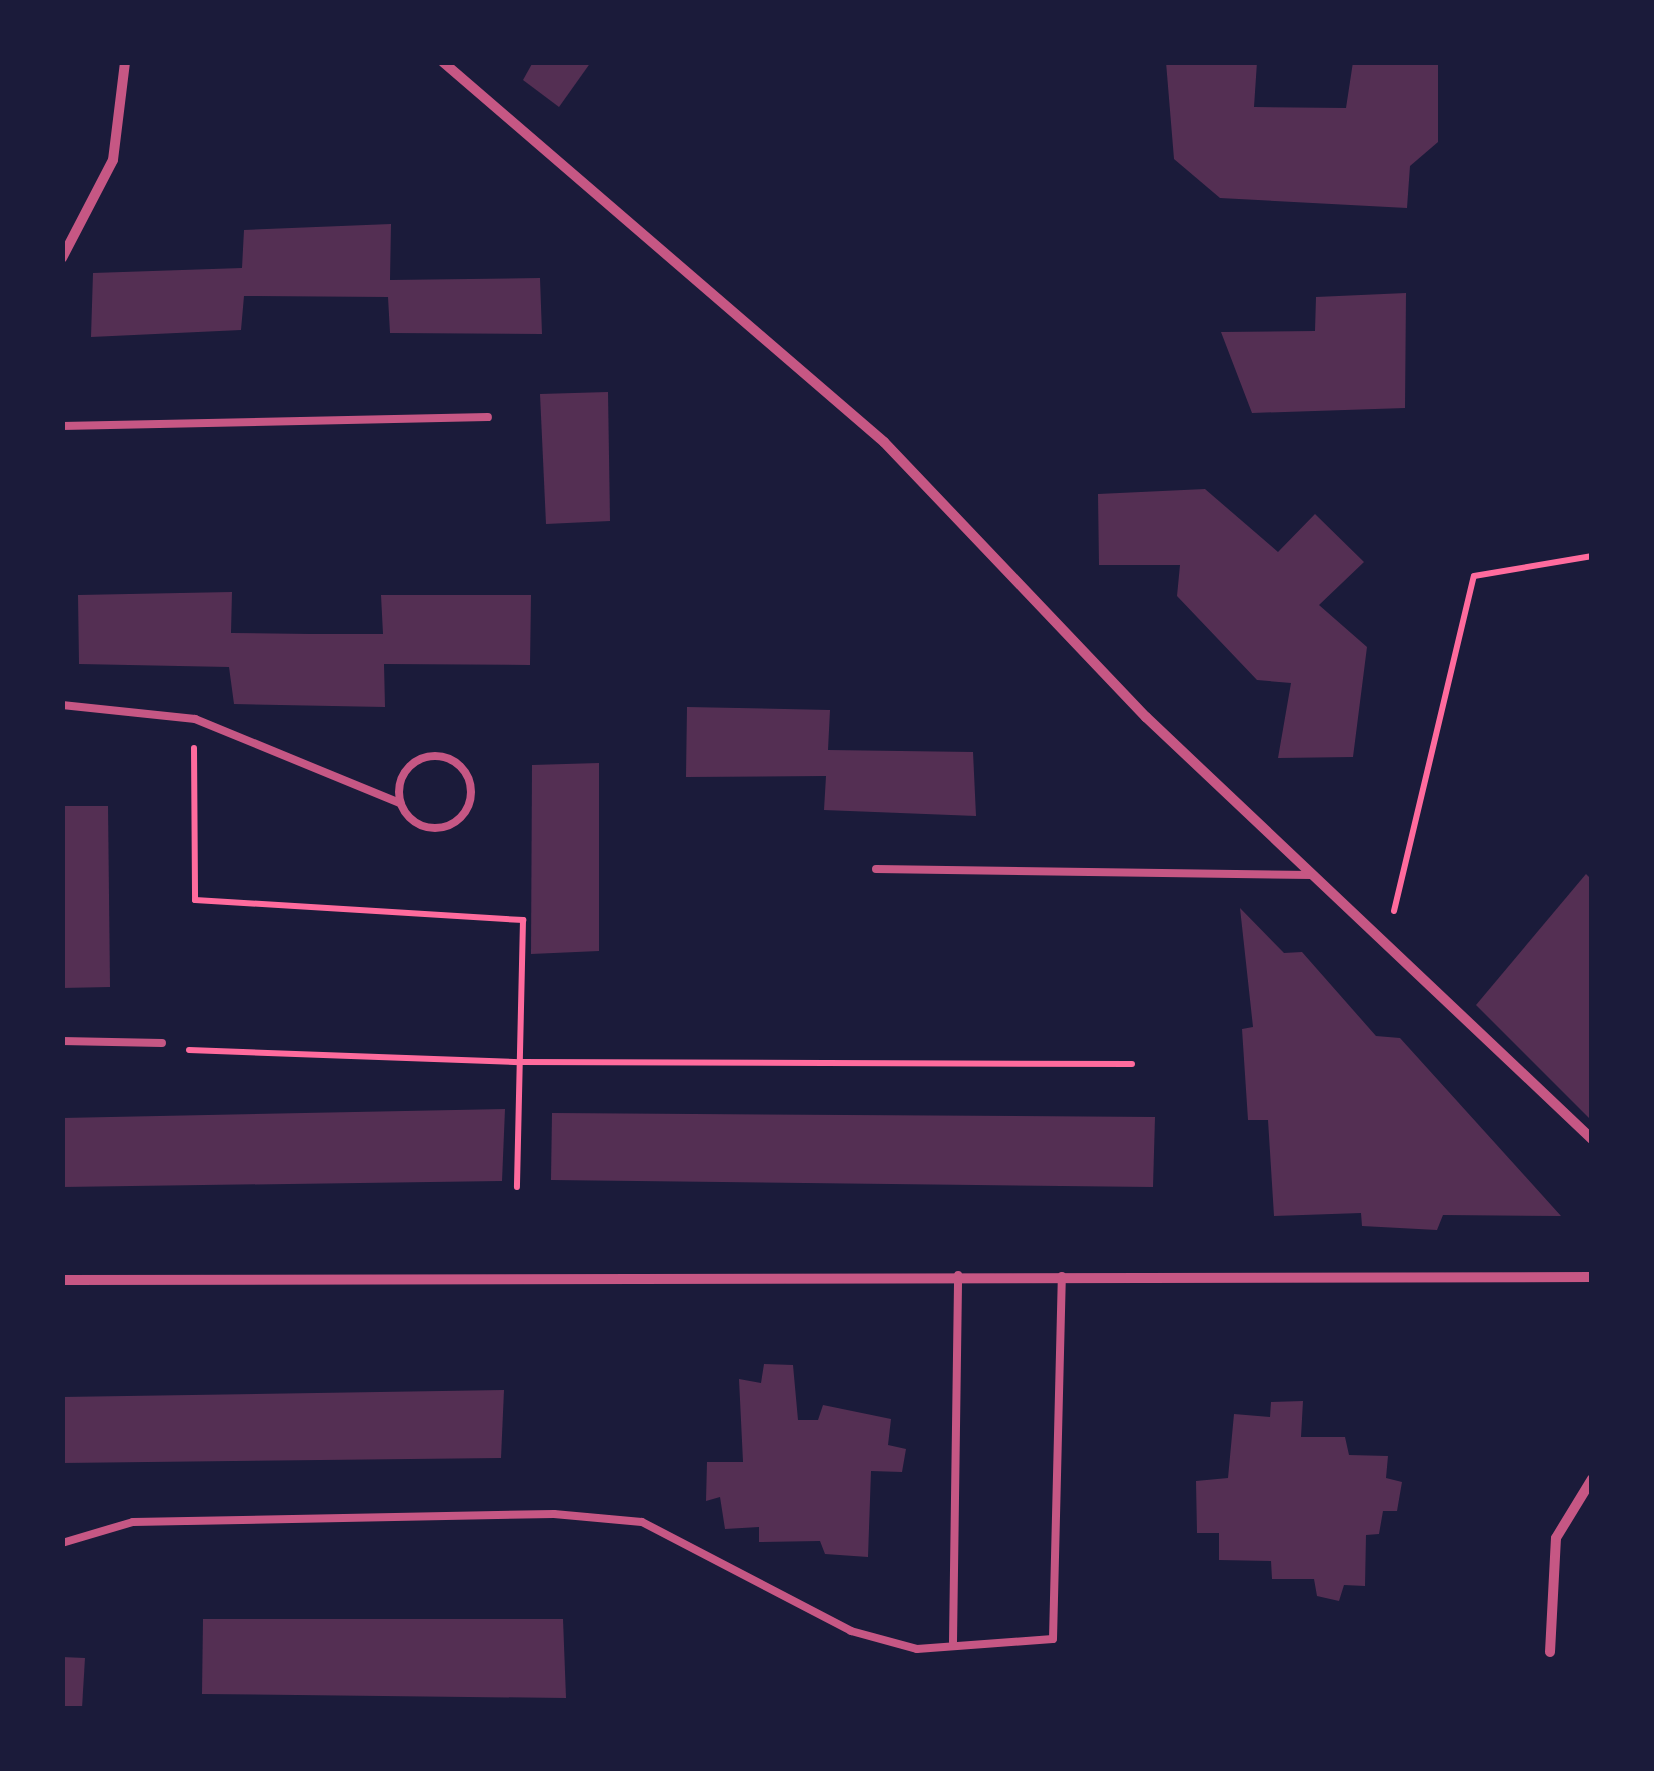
<!DOCTYPE html>
<style>
body{margin:0}
#map{position:relative;width:1654px;height:1771px;overflow:hidden;background:#1b1b3a;font-family:"Exo 2",sans-serif}
div>[style]{position:absolute}
.building>*{inset:0;background:#542f53}
.path>*{height:6px;margin:-3px;padding:0 3px;transform-origin:3px;border-radius:3px;background:#ff6b9d}
.service>*{height:8px;margin:-4px;padding:0 4px;transform-origin:4px;border-radius:4px;background:#c65784}
.service>.ring{margin:-4px;padding:0;box-sizing:content-box;background:none;border:8px solid #c65784;border-radius:50%}
.minor>*{height:10px;margin:-5px;padding:0 5px;transform-origin:5px;border-radius:5px;background:#c65784}
span{translate:-50% -50%;white-space:nowrap;text-align:center;line-height:1.15;-webkit-text-stroke:10px #1b1b3a;paint-order:stroke}
.frame{position:absolute;inset:0;border:65px solid #1b1b3a;pointer-events:none}
</style>
<div id="map">
<div class="building">
<div style="clip-path:polygon(533px 62px,591px 62px,559px 107px,523px 80px)"></div>
<div style="clip-path:polygon(1166px 62px,1257px 62px,1254px 107px,1346px 108px,1353px 62px,1438px 62px,1438px 142px,1410px 166px,1407px 208px,1220px 198px,1174px 159px)"></div>
<div style="clip-path:polygon(391px 224px,390px 280px,540px 278px,542px 334px,390px 333px,388px 297px,244px 296px,241px 330px,91px 337px,93px 273px,242px 268px,244px 230px)"></div>
<div style="clip-path:polygon(1406px 293px,1405px 408px,1252px 413px,1221px 332px,1315px 331px,1316px 297px)"></div>
<div style="clip-path:polygon(608px 392px,610px 521px,546px 524px,540px 394px)"></div>
<div style="clip-path:polygon(1205px 489px,1278px 552px,1315px 514px,1364px 562px,1319px 605px,1367px 647px,1353px 757px,1278px 758px,1291px 683px,1257px 680px,1177px 596px,1180px 565px,1099px 565px,1098px 494px)"></div>
<div style="clip-path:polygon(232px 592px,231px 633px,310px 634px,383px 634px,381px 595px,531px 595px,530px 665px,384px 664px,385px 707px,234px 704px,229px 667px,79px 664px,78px 595px)"></div>
<div style="clip-path:polygon(687px 707px,830px 710px,828px 750px,973px 752px,976px 816px,824px 810px,826px 776px,686px 777px)"></div>
<div style="clip-path:polygon(599px 763px,599px 951px,531px 954px,532px 765px)"></div>
<div style="clip-path:polygon(62px 806px,108px 806px,110px 987px,62px 988px)"></div>
<div style="clip-path:polygon(1586px 874px,1592px 880px,1592px 1121px,1476px 1005px)"></div>
<div style="clip-path:polygon(1240px 908px,1284px 953px,1302px 952px,1376px 1036px,1400px 1038px,1561px 1216px,1443px 1215px,1437px 1230px,1362px 1226px,1361px 1213px,1274px 1216px,1268px 1120px,1248px 1120px,1242px 1029px,1253px 1027px)"></div>
<div style="clip-path:polygon(505px 1109px,502px 1181px,62px 1187px,62px 1118px)"></div>
<div style="clip-path:polygon(552px 1113px,1155px 1117px,1153px 1187px,551px 1180px)"></div>
<div style="clip-path:polygon(764px 1364px,793px 1365px,798px 1420px,818px 1420px,823px 1405px,891px 1419px,888px 1445px,906px 1449px,902px 1472px,871px 1471px,868px 1557px,825px 1554px,820px 1541px,759px 1542px,759px 1527px,725px 1529px,720px 1497px,706px 1501px,707px 1462px,743px 1462px,739px 1379px,761px 1383px)"></div>
<div style="clip-path:polygon(504px 1390px,501px 1458px,62px 1463px,62px 1397px)"></div>
<div style="clip-path:polygon(1303px 1401px,1301px 1437px,1345px 1437px,1349px 1455px,1388px 1456px,1386px 1478px,1402px 1482px,1397px 1511px,1383px 1511px,1379px 1534px,1366px 1535px,1365px 1586px,1344px 1585px,1339px 1601px,1317px 1596px,1314px 1579px,1272px 1579px,1271px 1561px,1219px 1560px,1219px 1533px,1197px 1533px,1196px 1481px,1228px 1478px,1234px 1414px,1270px 1417px,1271px 1402px)"></div>
<div style="clip-path:polygon(203px 1619px,563px 1619px,566px 1698px,202px 1694px)"></div>
<div style="clip-path:polygon(62px 1657px,85px 1658px,82px 1708px,62px 1708px)"></div>
</div>
<div class="path">
<div style="left:194px;top:748px;width:152px;rotate:89.6deg"></div>
<div style="left:195px;top:900px;width:329px;rotate:3.5deg"></div>
<div style="left:523px;top:920px;width:267px;rotate:91.3deg"></div>
<div style="left:1394px;top:911px;width:344px;rotate:-76.6deg"></div>
<div style="left:1474px;top:576px;width:120px;rotate:-9.6deg"></div>
<div style="left:189px;top:1050px;width:331px;rotate:2.1deg"></div>
<div style="left:520px;top:1062px;width:612px;rotate:0.19deg"></div>
</div>
<div class="service">
<div style="left:62px;top:426px;width:426px;rotate:-1.2deg"></div>
<div style="left:62px;top:705px;width:134px;rotate:6deg"></div>
<div style="left:195px;top:719px;width:222px;rotate:22.3deg"></div>
<div class="ring" style="left:399px;top:756px;width:64px;height:64px"></div>
<div style="left:876px;top:869px;width:436px;rotate:0.8deg"></div>
<div style="left:62px;top:1041px;width:100px;rotate:1.1deg"></div>
<div style="left:62px;top:1543px;width:74px;rotate:-16.5deg"></div>
<div style="left:133px;top:1522px;width:421px;rotate:-1.1deg"></div>
<div style="left:554px;top:1514px;width:88px;rotate:5.2deg"></div>
<div style="left:642px;top:1522px;width:236px;rotate:27.5deg"></div>
<div style="left:851px;top:1631px;width:68px;rotate:15.3deg"></div>
<div style="left:917px;top:1649px;width:136px;rotate:-4.2deg"></div>
<div style="left:1053px;top:1639px;width:363px;rotate:-88.6deg"></div>
<div style="left:953px;top:1642px;width:367px;rotate:-89.2deg"></div>
</div>
<div class="minor">
<div style="left:443px;top:62px;width:582px;rotate:40.75deg"></div>
<div style="left:884px;top:442px;width:380px;rotate:46.4deg"></div>
<div style="left:1146px;top:717px;width:614px;rotate:43.42deg"></div>
<div style="left:62px;top:258px;width:110px;rotate:-62.5deg"></div>
<div style="left:113px;top:160px;width:99px;rotate:-83deg"></div>
<div style="left:62px;top:1280px;width:1530px;rotate:-0.11deg"></div>
<div style="left:1550px;top:1652px;width:114px;rotate:-87deg"></div>
<div style="left:1556px;top:1538px;width:69px;rotate:-58.6deg"></div>
</div>
<div class="frame"></div>
</div>
